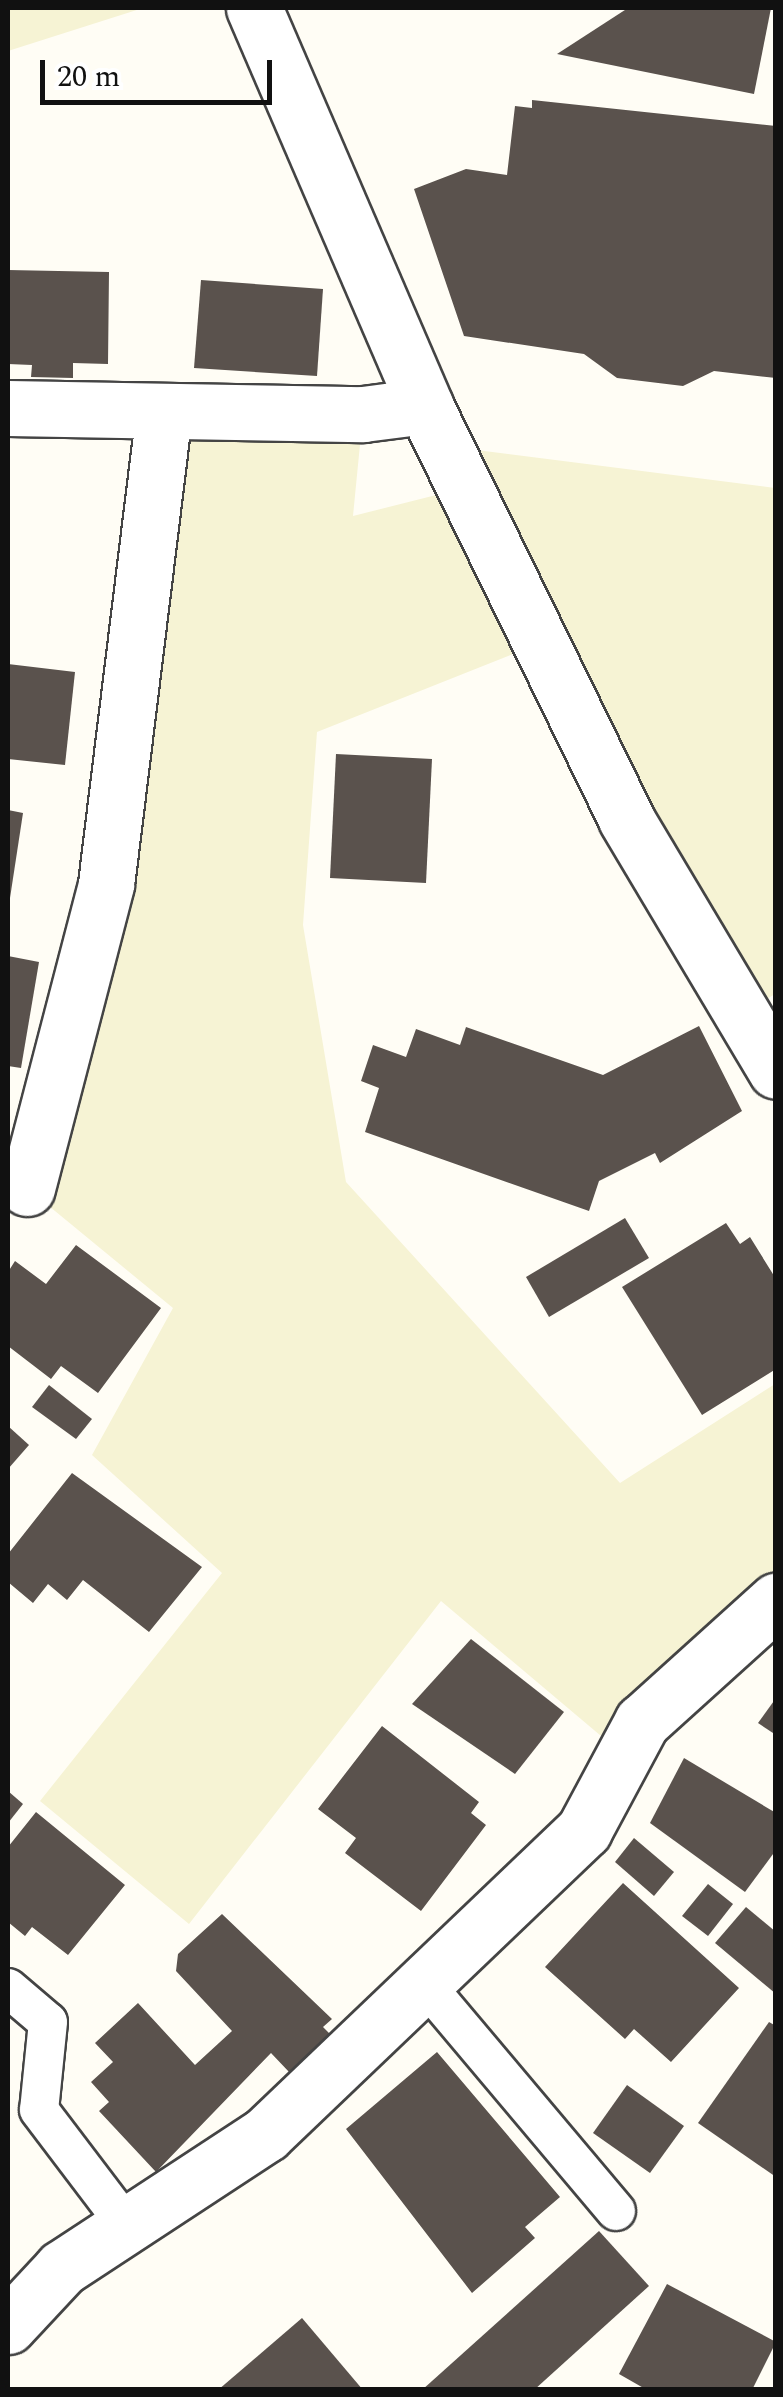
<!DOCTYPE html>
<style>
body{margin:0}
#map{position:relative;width:783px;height:2397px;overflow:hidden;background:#fffdf5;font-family:Spectral,serif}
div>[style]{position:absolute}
.farmland>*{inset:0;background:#f6f3d4}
.building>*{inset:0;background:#5a524d}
.roads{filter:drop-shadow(2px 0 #444) drop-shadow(-2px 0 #444) drop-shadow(0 2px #444) drop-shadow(0 -2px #444)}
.lane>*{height:38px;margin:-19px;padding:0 19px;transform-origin:19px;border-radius:19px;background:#fff}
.street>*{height:55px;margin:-27.5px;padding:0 27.5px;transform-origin:27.5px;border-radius:27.5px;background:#fff}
span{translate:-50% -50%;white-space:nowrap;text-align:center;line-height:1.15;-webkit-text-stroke:10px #fff;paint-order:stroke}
.frame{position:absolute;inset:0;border:10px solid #111;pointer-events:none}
.scale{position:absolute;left:40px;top:60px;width:232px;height:45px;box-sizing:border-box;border:5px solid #111;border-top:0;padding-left:12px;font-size:30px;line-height:35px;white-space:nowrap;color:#111;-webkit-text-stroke:8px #fff;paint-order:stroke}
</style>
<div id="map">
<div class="farmland">
<div style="clip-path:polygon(8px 8px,143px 8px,8px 51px)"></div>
<div style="clip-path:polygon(164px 414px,363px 414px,353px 516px,464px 488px,445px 446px,775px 488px,775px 994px,742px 1014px,541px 643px,317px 732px,303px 925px,346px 1182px,620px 1483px,775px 1384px,775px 1601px,620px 1752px,441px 1601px,189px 1924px,40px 1801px,222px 1573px,92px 1455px,173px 1308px,27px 1188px)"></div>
</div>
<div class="building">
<div style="clip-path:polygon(628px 8px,771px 8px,754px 94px,557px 54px)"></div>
<div style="clip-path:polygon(532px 100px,776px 126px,776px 378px,714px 371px,683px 386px,617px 378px,584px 354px,464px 336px,414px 189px,466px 169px,507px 175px,515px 106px,532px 108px)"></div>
<div style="clip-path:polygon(8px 270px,109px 272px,108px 364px,73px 363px,73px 378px,31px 377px,32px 365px,8px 364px)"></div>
<div style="clip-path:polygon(201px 280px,323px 289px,317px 376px,194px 368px)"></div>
<div style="clip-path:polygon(8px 664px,75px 672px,65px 765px,8px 759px)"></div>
<div style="clip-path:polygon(336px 754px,432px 759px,426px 883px,330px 878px)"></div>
<div style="clip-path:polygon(8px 810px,23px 813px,10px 898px,8px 898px)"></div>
<div style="clip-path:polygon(8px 956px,39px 962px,21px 1068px,8px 1066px)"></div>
<div style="clip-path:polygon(699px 1026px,742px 1111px,660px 1163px,655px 1153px,599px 1181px,589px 1211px,365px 1132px,379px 1088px,361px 1081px,373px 1045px,406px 1057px,416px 1029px,460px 1045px,466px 1027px,603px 1075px)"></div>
<div style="clip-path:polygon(625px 1218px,649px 1258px,549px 1317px,526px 1277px)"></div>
<div style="clip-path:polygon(726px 1223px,740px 1244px,750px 1237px,776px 1279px,776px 1369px,702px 1415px,622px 1287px)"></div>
<div style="clip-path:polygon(76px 1245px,161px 1308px,98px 1393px,61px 1366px,51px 1379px,8px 1346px,8px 1272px,15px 1261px,46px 1284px)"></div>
<div style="clip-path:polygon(49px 1385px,92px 1419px,76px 1439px,32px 1407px)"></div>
<div style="clip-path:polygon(8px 1426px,29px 1445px,8px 1469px)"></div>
<div style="clip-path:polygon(72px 1473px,202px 1567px,149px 1632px,83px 1580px,67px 1600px,48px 1584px,33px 1603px,8px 1582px,8px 1554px)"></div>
<div style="clip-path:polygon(471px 1639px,564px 1712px,515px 1774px,412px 1704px)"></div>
<div style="clip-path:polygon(776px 1698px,776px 1735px,758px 1723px)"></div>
<div style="clip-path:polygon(382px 1726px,479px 1802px,471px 1813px,486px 1825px,421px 1911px,345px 1853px,356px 1838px,318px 1809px)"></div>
<div style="clip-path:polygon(684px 1758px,776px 1813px,776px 1850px,745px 1892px,650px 1823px)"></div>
<div style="clip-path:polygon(8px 1791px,23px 1804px,8px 1823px)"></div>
<div style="clip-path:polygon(36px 1812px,125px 1885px,68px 1955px,32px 1927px,25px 1936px,8px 1922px,8px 1847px)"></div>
<div style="clip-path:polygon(634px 1838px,674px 1872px,654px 1896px,615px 1862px)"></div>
<div style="clip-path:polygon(623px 1883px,739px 1988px,671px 2062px,634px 2029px,625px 2039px,545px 1967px)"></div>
<div style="clip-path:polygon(708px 1884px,733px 1904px,708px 1936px,682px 1916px)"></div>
<div style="clip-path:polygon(746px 1907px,776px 1932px,776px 1994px,715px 1943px)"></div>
<div style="clip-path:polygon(222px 1914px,332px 2019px,323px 2027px,331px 2035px,290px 2073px,271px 2053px,156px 2172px,99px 2111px,109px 2102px,91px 2082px,113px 2062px,95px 2043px,138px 2003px,195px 2065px,232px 2031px,176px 1971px,178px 1954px)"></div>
<div style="clip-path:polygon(769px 2022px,776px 2026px,776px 2177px,698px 2123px)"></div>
<div style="clip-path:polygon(437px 2052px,560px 2197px,525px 2227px,535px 2238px,472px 2293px,346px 2129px)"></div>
<div style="clip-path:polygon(627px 2085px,684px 2126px,650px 2173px,593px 2133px)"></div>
<div style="clip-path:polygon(599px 2231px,649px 2286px,534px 2390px,422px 2390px)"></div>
<div style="clip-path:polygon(667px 2284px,776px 2342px,752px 2390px,647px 2390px,619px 2374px)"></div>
<div style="clip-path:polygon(302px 2318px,363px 2390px,218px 2390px)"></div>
</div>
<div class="roads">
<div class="lane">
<div style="left:424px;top:1983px;width:298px;rotate:49.9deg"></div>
<div style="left:8px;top:1988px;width:52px;rotate:40.4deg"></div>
<div style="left:48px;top:2022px;width:88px;rotate:95.8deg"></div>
<div style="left:39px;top:2110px;width:141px;rotate:52.8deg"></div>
</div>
<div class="street">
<div style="left:254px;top:8px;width:433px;rotate:66.7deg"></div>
<div style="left:425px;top:406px;width:459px;rotate:64deg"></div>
<div style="left:626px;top:819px;width:293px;rotate:59.2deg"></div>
<div style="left:8px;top:408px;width:355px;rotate:1deg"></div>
<div style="left:363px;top:414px;width:63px;rotate:-7.4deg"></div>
<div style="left:27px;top:1188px;width:314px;rotate:-75.4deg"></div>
<div style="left:106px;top:884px;width:474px;rotate:-83deg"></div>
<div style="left:8px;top:2326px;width:79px;rotate:-47deg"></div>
<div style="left:62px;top:2268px;width:244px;rotate:-33.3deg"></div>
<div style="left:266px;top:2134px;width:440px;rotate:-43.7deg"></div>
<div style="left:584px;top:1830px;width:123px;rotate:-61.8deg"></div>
<div style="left:642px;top:1722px;width:181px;rotate:-42.1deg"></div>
</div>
</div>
<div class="frame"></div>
<div class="scale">20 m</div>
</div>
